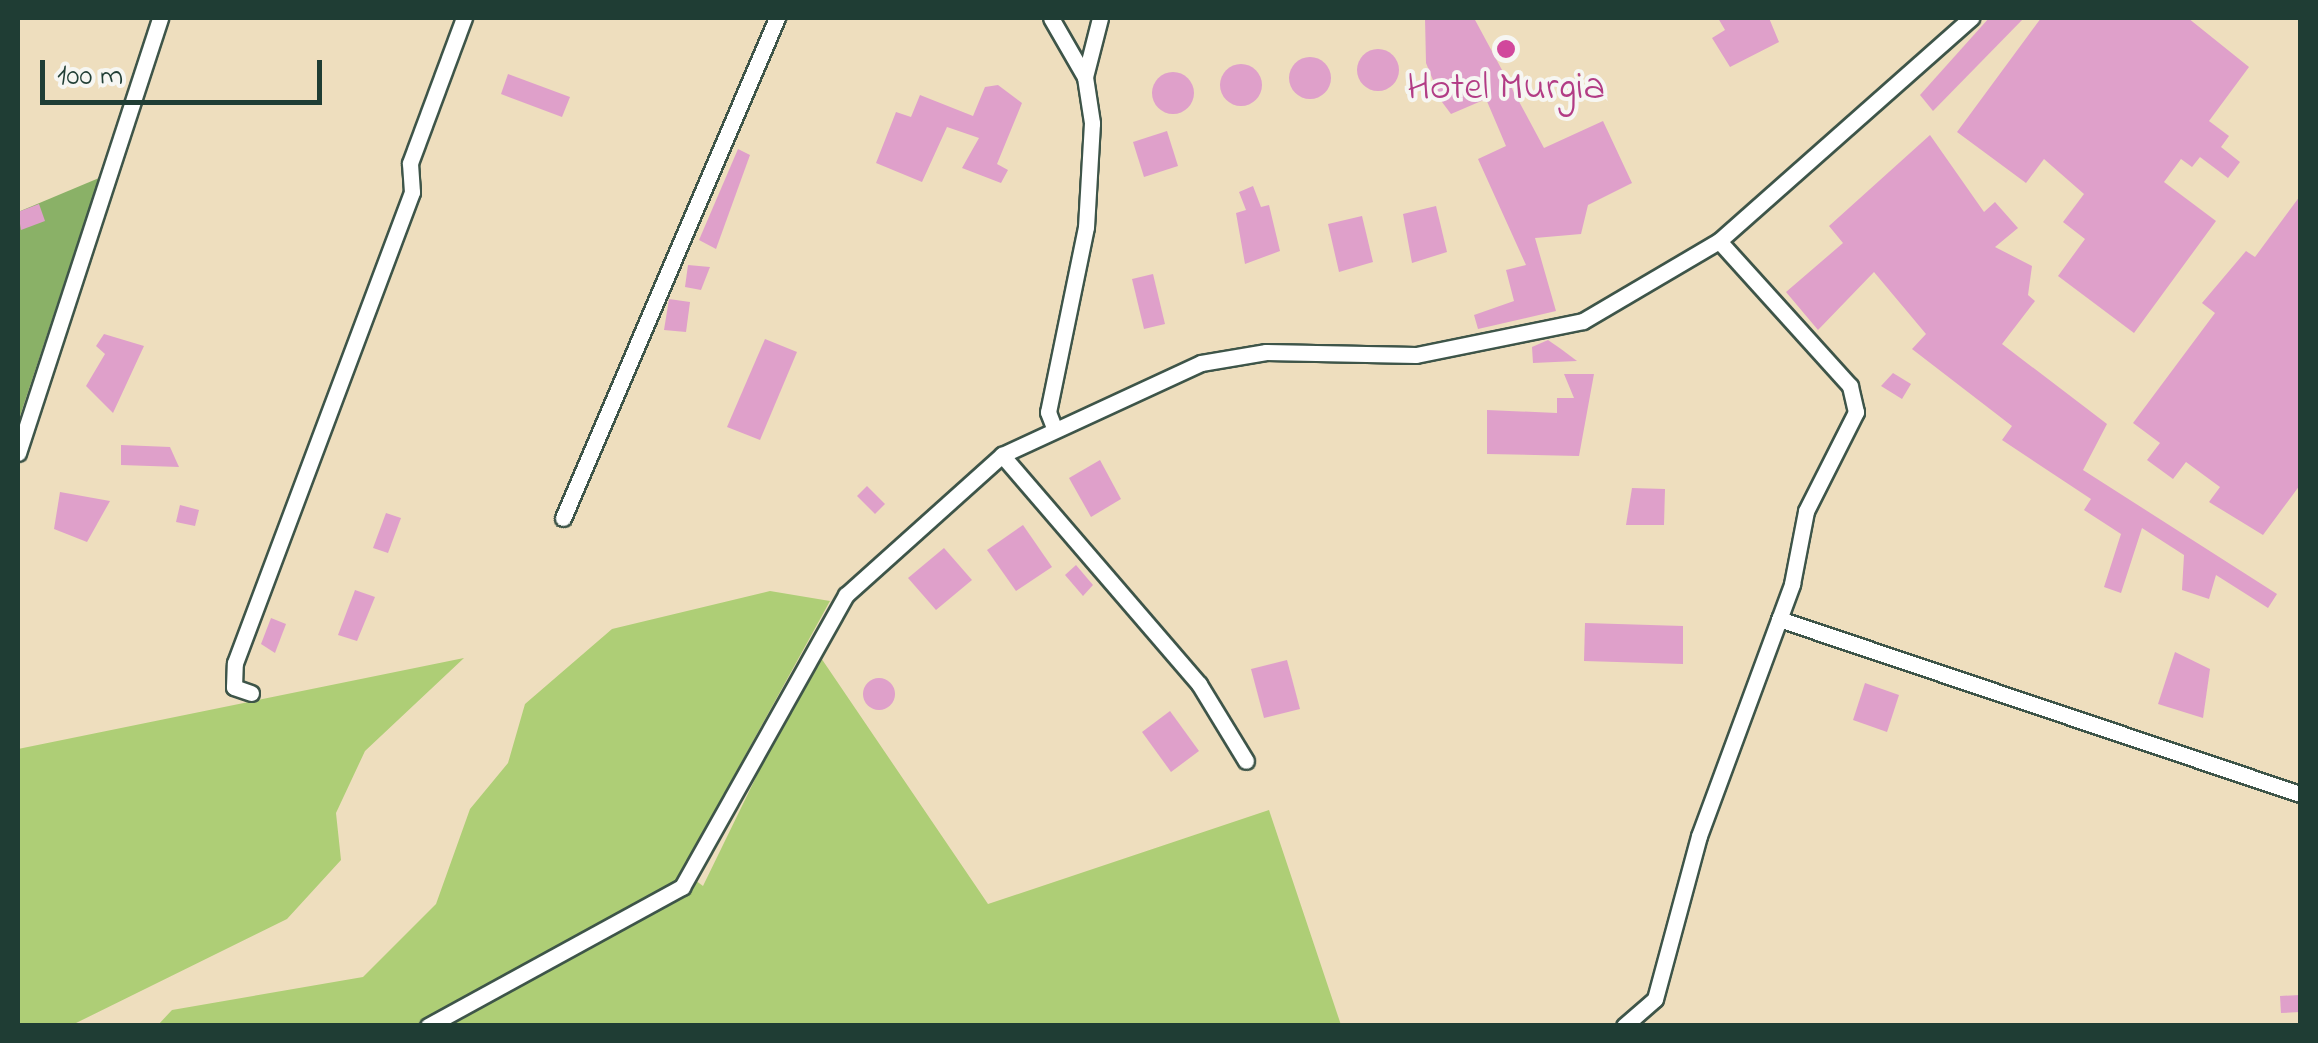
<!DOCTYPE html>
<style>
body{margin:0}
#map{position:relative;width:2318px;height:1043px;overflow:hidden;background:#eedebe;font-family:"Indie Flower",sans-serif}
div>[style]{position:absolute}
.green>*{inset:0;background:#aece76}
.forest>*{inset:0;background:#8ab167}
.building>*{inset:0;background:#dfa0ca}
.round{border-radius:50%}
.roads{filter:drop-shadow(2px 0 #3e5549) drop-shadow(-2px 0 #3e5549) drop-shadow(0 2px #3e5549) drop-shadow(0 -2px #3e5549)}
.street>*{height:15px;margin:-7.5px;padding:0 7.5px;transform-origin:7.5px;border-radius:7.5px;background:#fff}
.dots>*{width:28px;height:28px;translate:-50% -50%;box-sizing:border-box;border:5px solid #f6f6f2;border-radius:50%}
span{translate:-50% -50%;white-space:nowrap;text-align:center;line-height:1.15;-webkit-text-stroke:8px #f6f6f2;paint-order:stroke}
.hotel-label{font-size:40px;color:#b23c85}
.frame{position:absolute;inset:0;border:20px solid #1f3d34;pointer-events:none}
.scale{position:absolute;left:40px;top:60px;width:282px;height:45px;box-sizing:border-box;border:5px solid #1f3d34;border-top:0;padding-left:12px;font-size:30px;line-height:35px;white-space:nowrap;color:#1f3d34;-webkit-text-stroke:8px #f6f6f2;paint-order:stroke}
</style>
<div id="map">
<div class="green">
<div style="clip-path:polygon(770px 591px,830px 601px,670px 892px,415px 1025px,157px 1026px,172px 1010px,363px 977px,436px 904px,470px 809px,508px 763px,525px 704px,612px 629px)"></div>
<div style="clip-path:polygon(817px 652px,988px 904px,1269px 810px,1341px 1025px,430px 1026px,695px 880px,703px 886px)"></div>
<div style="clip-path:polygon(464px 658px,365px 751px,336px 813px,341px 860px,287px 919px,72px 1025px,18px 1025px,18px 749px)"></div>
</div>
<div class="forest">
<div style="clip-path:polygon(99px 178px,18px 422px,18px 212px)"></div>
</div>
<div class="building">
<div style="clip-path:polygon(1425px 18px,1474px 18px,1544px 148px,1603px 121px,1632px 183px,1588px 205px,1581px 234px,1535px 238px,1556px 311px,1478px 329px,1474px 315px,1514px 301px,1506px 270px,1526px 265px,1478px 159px,1506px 146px,1486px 99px,1451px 114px,1442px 102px,1426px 63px)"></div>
<div style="clip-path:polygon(1718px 18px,1769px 18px,1779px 42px,1730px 67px,1712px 38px,1725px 30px)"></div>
<div style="clip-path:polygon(1989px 18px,2024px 18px,1933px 111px,1920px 95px)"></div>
<div style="clip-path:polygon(2041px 18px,2188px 18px,2249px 67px,2209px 121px,2229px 136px,2221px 147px,2240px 162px,2228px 178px,2200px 157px,2192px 167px,2181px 159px,2164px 182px,2216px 221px,2134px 333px,2058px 276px,2085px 239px,2063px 222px,2084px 194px,2044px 159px,2026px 183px,1957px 132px)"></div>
<div class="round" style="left:1357px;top:49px;width:42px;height:42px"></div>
<div class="round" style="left:1289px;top:57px;width:42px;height:42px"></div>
<div class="round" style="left:1220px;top:64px;width:42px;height:42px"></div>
<div class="round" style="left:1152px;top:72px;width:42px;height:42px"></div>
<div style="clip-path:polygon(508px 74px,570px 97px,562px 117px,501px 94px)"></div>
<div style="clip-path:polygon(998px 85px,1022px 103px,997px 164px,1008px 170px,1001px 183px,962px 168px,979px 138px,947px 127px,922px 182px,876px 163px,896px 112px,911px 117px,920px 95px,973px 116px,985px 87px)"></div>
<div style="clip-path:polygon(1167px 131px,1178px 166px,1144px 177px,1133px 142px)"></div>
<div style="clip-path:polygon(1930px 135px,1984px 212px,1995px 202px,2018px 228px,1995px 247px,2032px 266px,2028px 295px,2035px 301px,2002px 344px,2107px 424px,2083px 470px,2277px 594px,2268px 608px,2216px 575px,2209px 599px,2182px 590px,2184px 555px,2142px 528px,2121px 593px,2104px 587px,2121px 534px,2084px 510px,2091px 499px,2002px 440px,2012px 426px,1912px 349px,1926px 334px,1874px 272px,1818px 330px,1786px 292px,1843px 243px,1829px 226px)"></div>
<div style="clip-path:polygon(738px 149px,750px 155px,716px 249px,699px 240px)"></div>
<div style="clip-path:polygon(1253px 186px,1261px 207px,1269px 205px,1280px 251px,1245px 264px,1236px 213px,1246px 210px,1239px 192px)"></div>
<div style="clip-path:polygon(2300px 196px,2300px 485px,2263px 535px,2209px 502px,2220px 487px,2186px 462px,2173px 479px,2147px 460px,2160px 443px,2133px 423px,2215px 313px,2202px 303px,2246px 251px,2255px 257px)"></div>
<div style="clip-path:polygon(39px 204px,45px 221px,21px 230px,18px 212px)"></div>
<div style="clip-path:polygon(1436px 206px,1447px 252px,1412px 263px,1403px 214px)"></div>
<div style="clip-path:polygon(1362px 216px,1373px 262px,1339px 272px,1328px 224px)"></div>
<div style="clip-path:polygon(688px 265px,710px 267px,701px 290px,685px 287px)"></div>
<div style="clip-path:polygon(1153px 274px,1165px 324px,1144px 329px,1132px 279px)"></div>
<div style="clip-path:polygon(669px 299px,690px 302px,686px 332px,664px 330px)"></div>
<div style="clip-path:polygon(104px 334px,144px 346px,113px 413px,86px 386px,105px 354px,96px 346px)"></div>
<div style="clip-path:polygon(765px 339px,797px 352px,760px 440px,727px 427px)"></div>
<div style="clip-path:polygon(1548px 340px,1561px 349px,1577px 361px,1533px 363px,1532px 347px)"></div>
<div style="clip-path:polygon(1893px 373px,1911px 384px,1902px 399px,1881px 386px)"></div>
<div style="clip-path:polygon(1564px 374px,1594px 374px,1579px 456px,1487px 454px,1487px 410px,1557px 413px,1557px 398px,1574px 398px)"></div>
<div style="clip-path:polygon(121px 445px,170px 447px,179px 467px,121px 465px)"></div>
<div style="clip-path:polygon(1100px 460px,1121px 499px,1091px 517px,1069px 478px)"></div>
<div style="clip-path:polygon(867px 486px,885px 504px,875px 514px,857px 496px)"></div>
<div style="clip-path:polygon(1632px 488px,1665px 489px,1664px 525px,1626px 525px)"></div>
<div style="clip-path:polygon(60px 492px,110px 501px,87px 542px,54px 529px)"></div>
<div style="clip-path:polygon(180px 505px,199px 510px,195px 526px,176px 522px)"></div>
<div style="clip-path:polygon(386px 513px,401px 518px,388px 553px,373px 548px)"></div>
<div style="clip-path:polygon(1023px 525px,1052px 567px,1016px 591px,987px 550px)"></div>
<div style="clip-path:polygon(944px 548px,972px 580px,936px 610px,908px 578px)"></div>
<div style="clip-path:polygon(1076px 565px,1093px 585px,1083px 596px,1065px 575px)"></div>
<div style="clip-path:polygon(355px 590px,375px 597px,357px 641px,338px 635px)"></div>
<div style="clip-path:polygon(271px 618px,286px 624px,275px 653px,261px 644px)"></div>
<div style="clip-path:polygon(1585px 623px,1683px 626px,1683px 664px,1584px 661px)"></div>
<div style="clip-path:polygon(2175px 652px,2210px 669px,2203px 718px,2158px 704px)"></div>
<div style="clip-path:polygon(1287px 660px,1300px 709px,1264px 718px,1251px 669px)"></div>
<div class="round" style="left:863px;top:678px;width:32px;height:32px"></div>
<div style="clip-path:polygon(1865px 683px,1899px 695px,1887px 732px,1853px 720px)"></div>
<div style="clip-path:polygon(1170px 711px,1199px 751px,1171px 772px,1142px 732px)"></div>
<div style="clip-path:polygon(2300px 995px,2300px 1012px,2281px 1013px,2280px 996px)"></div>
</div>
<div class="roads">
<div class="street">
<div style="left:1051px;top:18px;width:68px;rotate:60deg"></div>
<div style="left:1085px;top:77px;width:47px;rotate:81.3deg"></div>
<div style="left:1092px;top:123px;width:104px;rotate:93.3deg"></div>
<div style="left:1086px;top:227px;width:189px;rotate:101.6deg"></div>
<div style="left:1048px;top:412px;width:17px;rotate:69deg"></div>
<div style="left:1085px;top:77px;width:61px;rotate:-75.7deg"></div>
<div style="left:18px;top:453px;width:458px;rotate:-71.9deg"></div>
<div style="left:1002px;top:455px;width:302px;rotate:49.3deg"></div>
<div style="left:1199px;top:684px;width:90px;rotate:58.6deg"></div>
<div style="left:563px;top:518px;width:544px;rotate:-66.83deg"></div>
<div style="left:1779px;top:619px;width:550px;rotate:18.57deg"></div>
<div style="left:251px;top:693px;width:18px;rotate:-161deg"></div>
<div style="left:234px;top:687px;width:24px;rotate:-88deg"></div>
<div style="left:235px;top:663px;width:503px;rotate:-69.4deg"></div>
<div style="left:412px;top:192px;width:29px;rotate:-94deg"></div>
<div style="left:410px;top:163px;width:155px;rotate:-69.6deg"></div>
<div style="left:428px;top:1026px;width:290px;rotate:-28.7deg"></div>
<div style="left:682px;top:887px;width:335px;rotate:-60.7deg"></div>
<div style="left:846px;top:595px;width:210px;rotate:-41.9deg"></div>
<div style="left:1002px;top:455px;width:219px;rotate:-24.8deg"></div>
<div style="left:1201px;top:363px;width:66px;rotate:-9.6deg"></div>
<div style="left:1266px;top:352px;width:150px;rotate:1.1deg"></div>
<div style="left:1416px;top:355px;width:170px;rotate:-11.5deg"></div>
<div style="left:1583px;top:321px;width:158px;rotate:-30.5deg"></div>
<div style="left:1719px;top:241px;width:337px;rotate:-41.5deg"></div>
<div style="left:1624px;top:1026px;width:41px;rotate:-41.1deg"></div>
<div style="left:1655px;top:999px;width:169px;rotate:-74.9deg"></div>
<div style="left:1699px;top:836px;width:269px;rotate:-69.7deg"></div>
<div style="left:1792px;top:584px;width:74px;rotate:-79.1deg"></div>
<div style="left:1806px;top:511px;width:111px;rotate:-63.2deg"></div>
<div style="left:1856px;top:412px;width:27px;rotate:-103deg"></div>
<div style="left:1850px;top:386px;width:195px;rotate:-132.1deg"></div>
</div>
</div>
<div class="dots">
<div style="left:1506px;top:49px;background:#d1479c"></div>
</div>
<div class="hotel-label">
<span style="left:1506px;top:89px">Hotel Murgia</span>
</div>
<div class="frame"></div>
<div class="scale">100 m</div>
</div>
